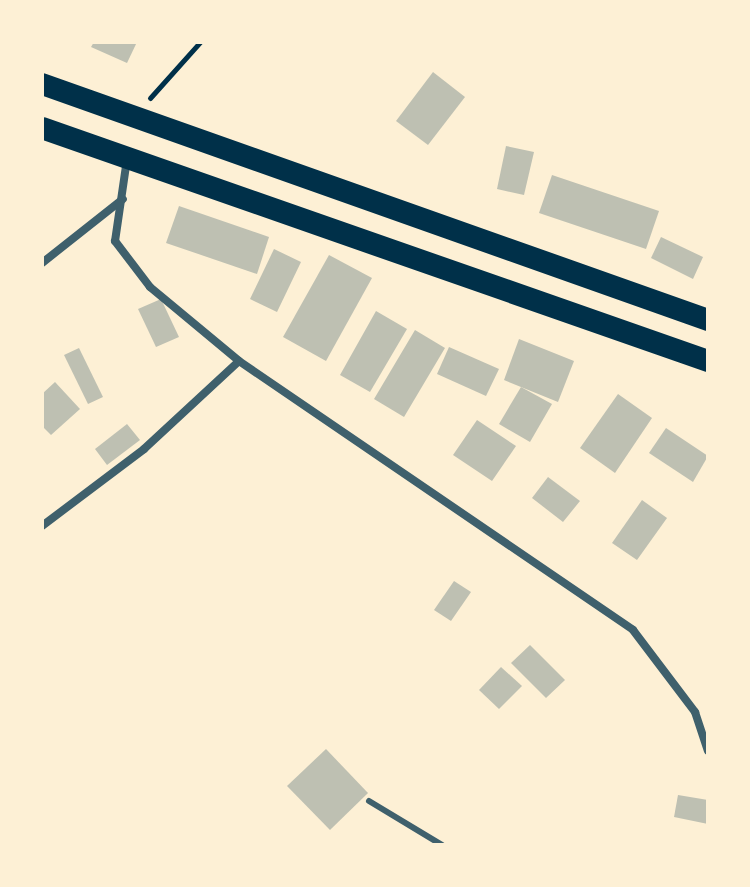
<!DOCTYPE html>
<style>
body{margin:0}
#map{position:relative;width:750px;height:887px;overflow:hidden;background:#fdf0d5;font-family:"Fira Sans Condensed",sans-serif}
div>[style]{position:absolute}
.building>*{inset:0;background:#bec0b2}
.path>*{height:5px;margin:-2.5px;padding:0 2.5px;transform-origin:2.5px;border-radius:2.5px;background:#003049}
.service>*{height:6px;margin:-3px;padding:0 3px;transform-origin:3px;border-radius:3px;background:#3f606c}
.minor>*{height:8px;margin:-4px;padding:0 4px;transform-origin:4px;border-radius:4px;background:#3f606c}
.trunk>*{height:22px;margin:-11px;padding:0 11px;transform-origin:11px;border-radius:11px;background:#003049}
span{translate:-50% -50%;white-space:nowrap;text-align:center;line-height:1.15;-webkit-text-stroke:6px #fdf0d5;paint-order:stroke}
.frame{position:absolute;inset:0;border:44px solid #fdf0d5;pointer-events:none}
</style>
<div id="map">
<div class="building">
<div style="clip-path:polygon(94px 42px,137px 42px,127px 63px,91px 47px)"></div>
<div style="clip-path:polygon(433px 72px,465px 97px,428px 145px,396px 121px)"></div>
<div style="clip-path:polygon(506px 146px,534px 152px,524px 195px,497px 189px)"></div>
<div style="clip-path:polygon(552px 175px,659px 211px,646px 249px,539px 213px)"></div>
<div style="clip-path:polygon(179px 206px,269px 237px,257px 274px,166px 243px)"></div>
<div style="clip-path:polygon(661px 237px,703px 257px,693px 279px,651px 258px)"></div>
<div style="clip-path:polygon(274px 249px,301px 262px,277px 312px,250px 299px)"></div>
<div style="clip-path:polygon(329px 255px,372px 278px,326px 361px,283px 337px)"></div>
<div style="clip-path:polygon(161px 299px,179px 337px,156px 347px,138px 309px)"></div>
<div style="clip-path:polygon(376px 311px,407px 329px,370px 392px,340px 375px)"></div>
<div style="clip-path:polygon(415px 330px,445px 348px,404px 417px,374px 399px)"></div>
<div style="clip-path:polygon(519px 339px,574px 361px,558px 402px,504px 380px)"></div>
<div style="clip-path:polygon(449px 347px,499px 369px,486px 396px,437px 374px)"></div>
<div style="clip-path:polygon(79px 348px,103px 397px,88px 404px,64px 355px)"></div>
<div style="clip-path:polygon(55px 382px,80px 409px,51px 435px,42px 426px,42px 394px)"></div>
<div style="clip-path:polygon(521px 387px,552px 404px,530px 442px,499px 424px)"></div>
<div style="clip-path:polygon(618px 394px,652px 418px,615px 473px,580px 448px)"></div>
<div style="clip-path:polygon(477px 420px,516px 446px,492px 481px,453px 455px)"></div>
<div style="clip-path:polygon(127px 424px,140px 440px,107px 465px,95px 449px)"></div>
<div style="clip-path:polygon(666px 428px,708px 456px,693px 482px,649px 453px)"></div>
<div style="clip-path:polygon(548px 477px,580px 501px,563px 522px,532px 498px)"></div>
<div style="clip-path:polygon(642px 500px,667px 518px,637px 560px,612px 543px)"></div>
<div style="clip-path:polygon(454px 581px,471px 592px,451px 621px,434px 610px)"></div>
<div style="clip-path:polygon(530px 645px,565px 680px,546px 698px,511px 663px)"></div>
<div style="clip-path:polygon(501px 667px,522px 686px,499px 709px,479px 690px)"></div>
<div style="clip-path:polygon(326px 749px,368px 793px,330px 830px,287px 786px)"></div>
<div style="clip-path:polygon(678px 795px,708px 800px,708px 824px,674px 817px)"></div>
</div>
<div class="path">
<div style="left:150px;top:98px;width:75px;rotate:-48.2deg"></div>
</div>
<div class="service">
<div style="left:369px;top:801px;width:85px;rotate:31.1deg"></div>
</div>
<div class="minor">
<div style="left:127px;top:159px;width:83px;rotate:98.3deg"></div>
<div style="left:115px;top:241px;width:58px;rotate:52.7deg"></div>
<div style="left:150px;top:287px;width:116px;rotate:39.7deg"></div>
<div style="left:239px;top:361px;width:477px;rotate:34.3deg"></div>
<div style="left:633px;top:630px;width:103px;rotate:52.9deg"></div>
<div style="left:695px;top:712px;width:41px;rotate:71.6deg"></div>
<div style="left:42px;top:263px;width:103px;rotate:-38.3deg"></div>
<div style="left:42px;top:526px;width:128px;rotate:-37deg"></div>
<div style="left:144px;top:449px;width:129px;rotate:-42.8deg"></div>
</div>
<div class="trunk">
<div style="left:42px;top:84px;width:707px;rotate:19.51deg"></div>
<div style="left:42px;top:128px;width:706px;rotate:19.28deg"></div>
</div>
<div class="frame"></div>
</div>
